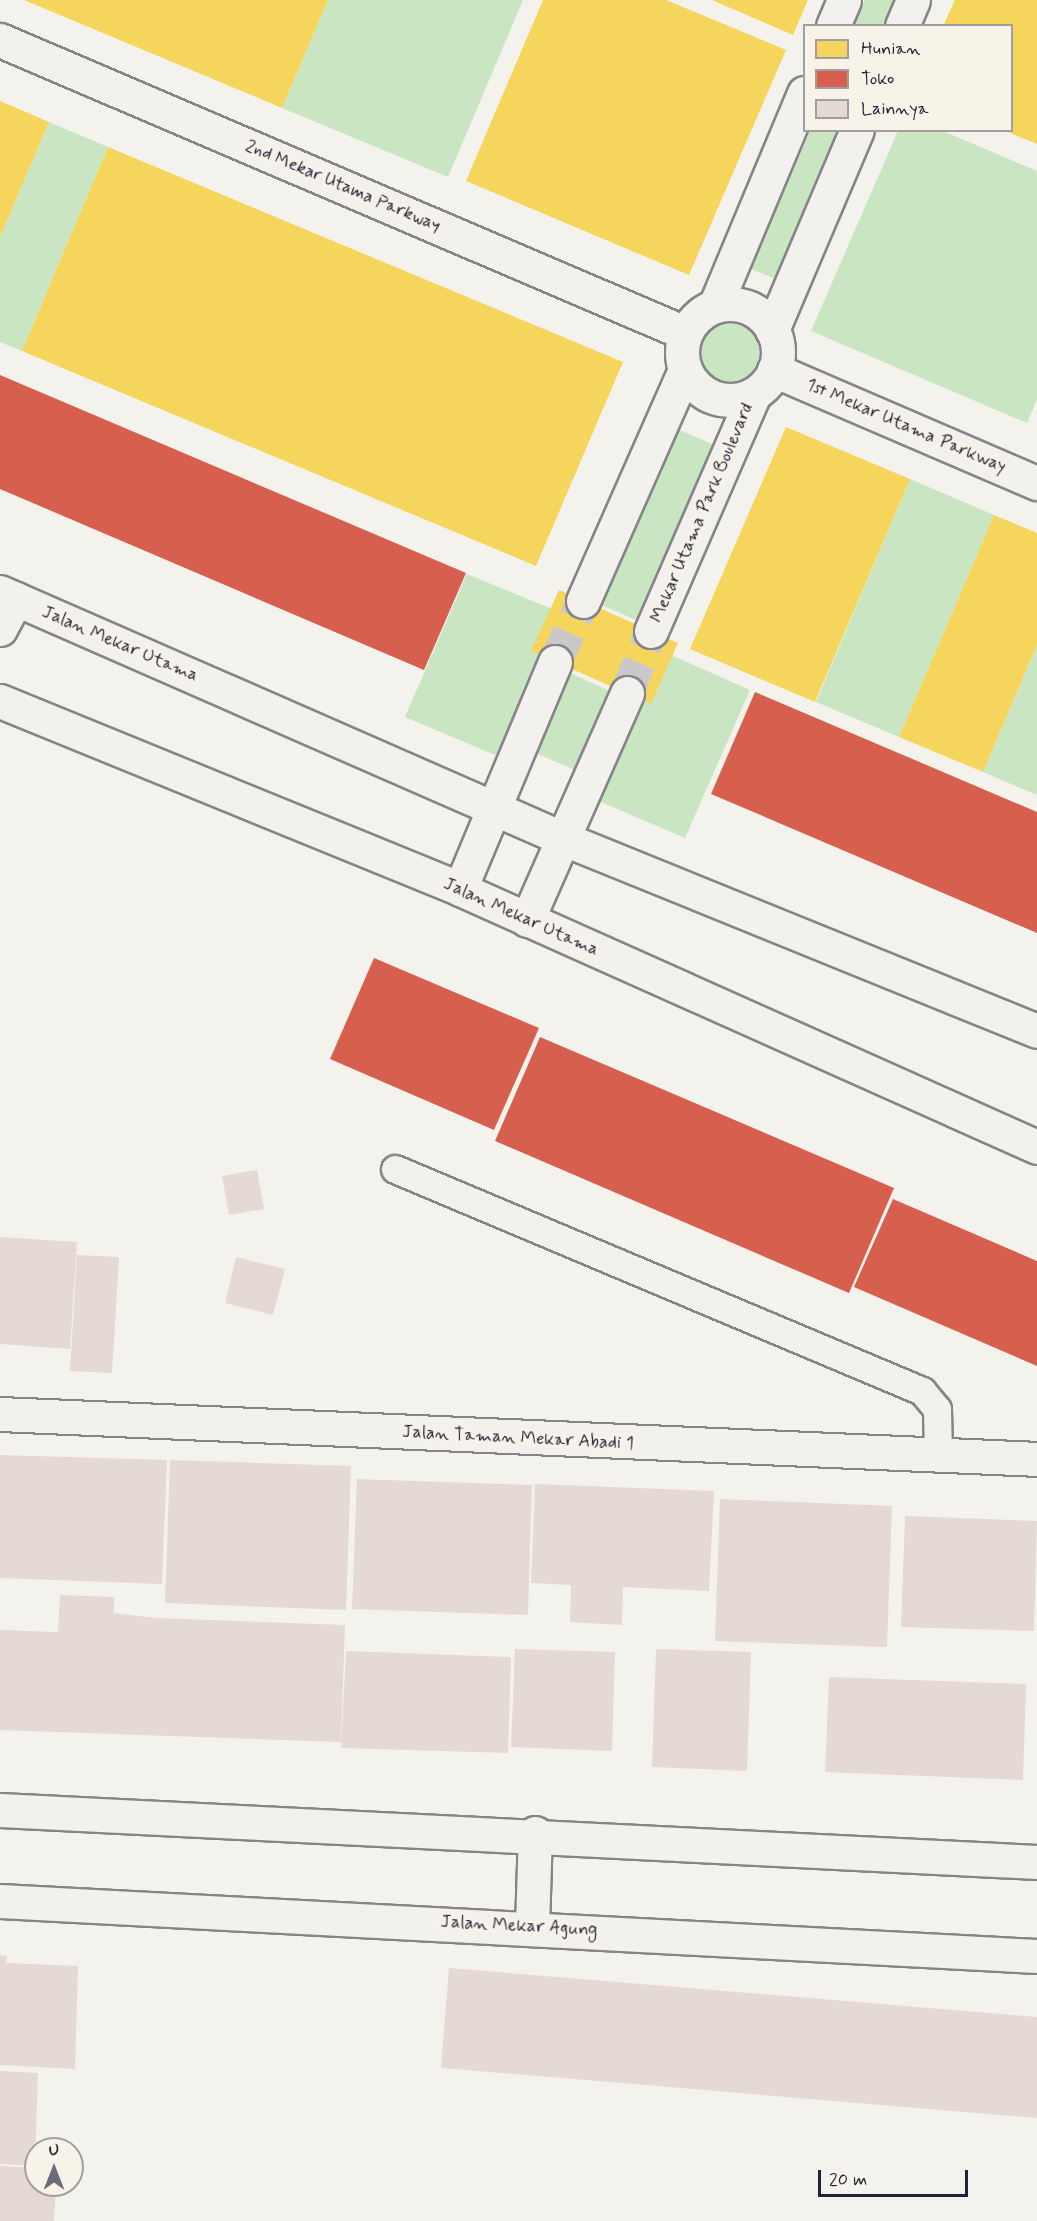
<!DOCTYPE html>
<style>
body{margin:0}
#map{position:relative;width:1037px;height:2221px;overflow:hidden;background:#f4f2ec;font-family:Mynerve,sans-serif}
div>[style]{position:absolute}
.green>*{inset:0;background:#c9e5c2}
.round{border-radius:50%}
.homes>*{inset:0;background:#f6d55c}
.shops>*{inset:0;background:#d6604d}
.building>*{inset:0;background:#e5d9d4}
.street-tunnel>*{height:33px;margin-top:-16.5px;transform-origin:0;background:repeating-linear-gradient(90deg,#cac8c9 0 33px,transparent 0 49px)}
.roads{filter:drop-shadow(2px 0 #858486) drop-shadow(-2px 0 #858486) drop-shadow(0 2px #858486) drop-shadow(0 -2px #858486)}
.lane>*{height:27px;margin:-13.5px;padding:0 13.5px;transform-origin:13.5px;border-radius:13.5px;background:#f2f1ed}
.street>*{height:33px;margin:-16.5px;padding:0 16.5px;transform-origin:16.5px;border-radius:16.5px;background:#f2f1ed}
.street>.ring{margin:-16.5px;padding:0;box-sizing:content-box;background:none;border:33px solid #f2f1ed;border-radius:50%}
.secondary>*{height:33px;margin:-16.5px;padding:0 16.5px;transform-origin:16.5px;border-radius:16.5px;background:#f2f1ed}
span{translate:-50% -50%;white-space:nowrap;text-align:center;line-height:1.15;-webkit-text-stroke:6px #f7f3e8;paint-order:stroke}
.street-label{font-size:18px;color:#22223b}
.legend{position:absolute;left:803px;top:24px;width:210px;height:108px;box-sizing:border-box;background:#f7f3e8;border:2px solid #a29fa3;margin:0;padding:8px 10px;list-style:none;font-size:18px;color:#22223b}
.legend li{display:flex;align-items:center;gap:12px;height:30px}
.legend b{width:30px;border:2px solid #a29fa3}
.north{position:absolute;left:24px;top:2137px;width:60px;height:60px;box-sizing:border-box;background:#f7f3e8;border:2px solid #a29fa3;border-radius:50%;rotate:0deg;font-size:16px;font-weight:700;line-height:24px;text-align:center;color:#22223b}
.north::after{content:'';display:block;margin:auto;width:21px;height:27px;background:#6c6b79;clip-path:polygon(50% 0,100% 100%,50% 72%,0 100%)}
.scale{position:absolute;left:818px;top:2170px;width:150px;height:27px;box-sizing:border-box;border:3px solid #22223b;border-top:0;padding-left:8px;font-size:18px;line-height:21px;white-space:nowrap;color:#22223b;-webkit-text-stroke:4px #f7f3e8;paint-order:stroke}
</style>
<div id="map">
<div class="green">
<div style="clip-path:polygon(328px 0,523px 0,448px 177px,282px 108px)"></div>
<div style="clip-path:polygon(865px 0,894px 0,883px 25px,854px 25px)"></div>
<div style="clip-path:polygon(49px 122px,108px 147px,22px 351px,0 342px,0 237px)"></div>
<div style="clip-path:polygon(810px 131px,839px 131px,776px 279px,751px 269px)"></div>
<div style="clip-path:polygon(898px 131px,943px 131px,1037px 171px,1037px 399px,1027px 423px,811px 331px)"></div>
<div class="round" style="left:699px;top:322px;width:60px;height:60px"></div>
<div style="clip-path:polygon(675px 428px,714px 445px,636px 620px,597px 603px)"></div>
<div style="clip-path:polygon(910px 479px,994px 515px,899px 737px,816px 702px)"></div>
<div style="clip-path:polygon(467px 574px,564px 614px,502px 758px,405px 717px)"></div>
<div style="clip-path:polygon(1037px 645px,1037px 795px,983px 772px)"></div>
<div style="clip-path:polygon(660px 650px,750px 690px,685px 838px,594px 799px)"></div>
<div style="clip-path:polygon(568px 672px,612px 692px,575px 770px,531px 751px)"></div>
</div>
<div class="homes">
<div style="clip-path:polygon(24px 0,328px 0,282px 108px)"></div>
<div style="clip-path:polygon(543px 0,666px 0,786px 50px,689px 275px,466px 181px)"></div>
<div style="clip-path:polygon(712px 0,808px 0,793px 35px)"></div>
<div style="clip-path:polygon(955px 0,1037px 0,1037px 144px,1005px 131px,1012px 130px,1012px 26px,943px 26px)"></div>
<div style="clip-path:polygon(0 101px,49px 122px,0 237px)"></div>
<div style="clip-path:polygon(108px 147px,623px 362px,536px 566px,22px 351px)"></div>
<div style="clip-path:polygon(786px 427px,910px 479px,815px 702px,690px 649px)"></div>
<div style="clip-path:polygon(994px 515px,1037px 533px,1037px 645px,983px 772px,899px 737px)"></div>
<div style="clip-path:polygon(559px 590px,678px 643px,651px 704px,531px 651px)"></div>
</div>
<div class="shops">
<div style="clip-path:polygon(0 375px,466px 573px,424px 670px,0 489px)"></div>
<div style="clip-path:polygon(755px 692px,1037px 812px,1037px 933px,711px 794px)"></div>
<div style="clip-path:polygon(374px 958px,539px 1028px,494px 1130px,330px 1059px)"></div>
<div style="clip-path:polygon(540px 1037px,894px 1188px,849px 1293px,495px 1141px)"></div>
<div style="clip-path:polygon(893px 1199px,1037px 1261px,1037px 1366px,854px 1287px)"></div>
</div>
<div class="building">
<div style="clip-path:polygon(257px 1170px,264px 1209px,229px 1215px,222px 1176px)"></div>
<div style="clip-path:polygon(0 1237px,77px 1242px,70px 1349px,0 1344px)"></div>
<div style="clip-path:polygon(77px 1255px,119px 1257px,112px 1373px,70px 1371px)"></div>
<div style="clip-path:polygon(236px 1257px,285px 1269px,273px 1315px,225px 1303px)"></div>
<div style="clip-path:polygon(0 1455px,167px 1460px,162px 1584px,0 1578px)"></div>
<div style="clip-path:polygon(170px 1460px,351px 1466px,346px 1610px,165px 1603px)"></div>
<div style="clip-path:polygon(357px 1479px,532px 1485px,528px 1615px,352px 1609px)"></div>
<div style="clip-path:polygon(535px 1484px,714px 1491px,709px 1591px,623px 1587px,622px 1625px,570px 1622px,571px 1585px,531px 1583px)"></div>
<div style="clip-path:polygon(720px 1499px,892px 1506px,887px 1647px,715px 1641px)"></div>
<div style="clip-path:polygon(905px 1516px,1037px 1521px,1034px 1631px,901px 1627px)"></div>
<div style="clip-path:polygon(60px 1595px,114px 1597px,114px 1613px,156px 1618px,345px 1625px,341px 1742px,0 1730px,0 1630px,58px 1632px)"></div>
<div style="clip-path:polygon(515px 1649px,615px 1652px,612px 1751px,511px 1747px)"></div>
<div style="clip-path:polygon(656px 1649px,751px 1652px,747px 1771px,652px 1767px)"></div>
<div style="clip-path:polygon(346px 1651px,511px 1657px,508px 1753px,341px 1748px)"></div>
<div style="clip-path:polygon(829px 1677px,1026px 1684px,1023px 1780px,825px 1772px)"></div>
<div style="clip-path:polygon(0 1955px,7px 1956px,6px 1963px,78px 1966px,75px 2069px,0 2065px)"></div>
<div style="clip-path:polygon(449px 1968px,1037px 2017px,1037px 2118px,441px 2068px)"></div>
<div style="clip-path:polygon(0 2071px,38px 2073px,35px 2166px,0 2164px)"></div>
<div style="clip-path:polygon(0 2166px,36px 2168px,36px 2185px,56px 2185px,54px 2221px,0 2221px)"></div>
</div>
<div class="street-tunnel">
<div style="left:555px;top:662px;width:67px;rotate:-65.3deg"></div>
<div style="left:627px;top:693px;width:66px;rotate:-68.8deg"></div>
</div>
<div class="roads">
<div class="lane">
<div style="left:395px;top:1169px;width:572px;rotate:22.84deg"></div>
<div style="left:922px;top:1391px;width:23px;rotate:50deg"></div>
<div style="left:937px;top:1409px;width:43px;rotate:88.7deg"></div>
</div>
<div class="street">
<div style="left:833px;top:26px;width:28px;rotate:-67deg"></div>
<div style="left:902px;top:26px;width:28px;rotate:-67deg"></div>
<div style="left:0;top:40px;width:745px;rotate:23.16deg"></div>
<div class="ring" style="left:682px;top:304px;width:63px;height:63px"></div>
<div style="left:715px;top:306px;width:231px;rotate:-67.3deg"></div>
<div style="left:772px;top:330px;width:217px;rotate:-67deg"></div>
<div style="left:774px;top:370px;width:286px;rotate:23.3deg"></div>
<div style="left:583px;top:601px;width:253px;rotate:-66.2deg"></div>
<div style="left:651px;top:631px;width:256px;rotate:-66.5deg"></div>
<div style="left:460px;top:889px;width:246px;rotate:-67.3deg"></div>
<div style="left:527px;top:920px;width:248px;rotate:-66.2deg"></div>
<div style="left:0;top:1414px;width:1038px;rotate:2.48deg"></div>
<div style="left:0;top:1810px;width:1038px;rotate:2.87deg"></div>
<div style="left:0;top:1901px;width:1038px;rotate:3.04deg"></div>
<div style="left:532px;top:1927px;width:94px;rotate:-88.2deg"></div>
</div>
<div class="secondary">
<div style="left:0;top:592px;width:616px;rotate:23.65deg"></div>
<div style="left:564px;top:839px;width:510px;rotate:22.09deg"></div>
<div style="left:0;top:629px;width:34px;rotate:-62deg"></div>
<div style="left:0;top:701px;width:497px;rotate:22.2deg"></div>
<div style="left:460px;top:889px;width:632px;rotate:24.09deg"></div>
</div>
</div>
<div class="street-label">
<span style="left:343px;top:186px;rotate:23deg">2nd Mekar Utama Parkway</span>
<span style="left:906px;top:426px;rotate:23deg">1st Mekar Utama Parkway</span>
<span style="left:702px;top:513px;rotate:-67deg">Mekar Utama Park Boulevard</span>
<span style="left:120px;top:644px;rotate:23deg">Jalan Mekar Utama</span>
<span style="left:521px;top:917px;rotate:24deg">Jalan Mekar Utama</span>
<span style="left:518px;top:1438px;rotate:3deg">Jalan Taman Mekar Abadi 1</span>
<span style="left:519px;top:1926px;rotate:3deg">Jalan Mekar Agung</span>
</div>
<ul class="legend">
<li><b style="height:16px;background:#f6d55c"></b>Hunian</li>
<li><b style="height:16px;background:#d6604d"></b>Toko</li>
<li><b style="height:16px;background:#e5d9d4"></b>Lainnya</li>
</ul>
<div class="north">U</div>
<div class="scale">20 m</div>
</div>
